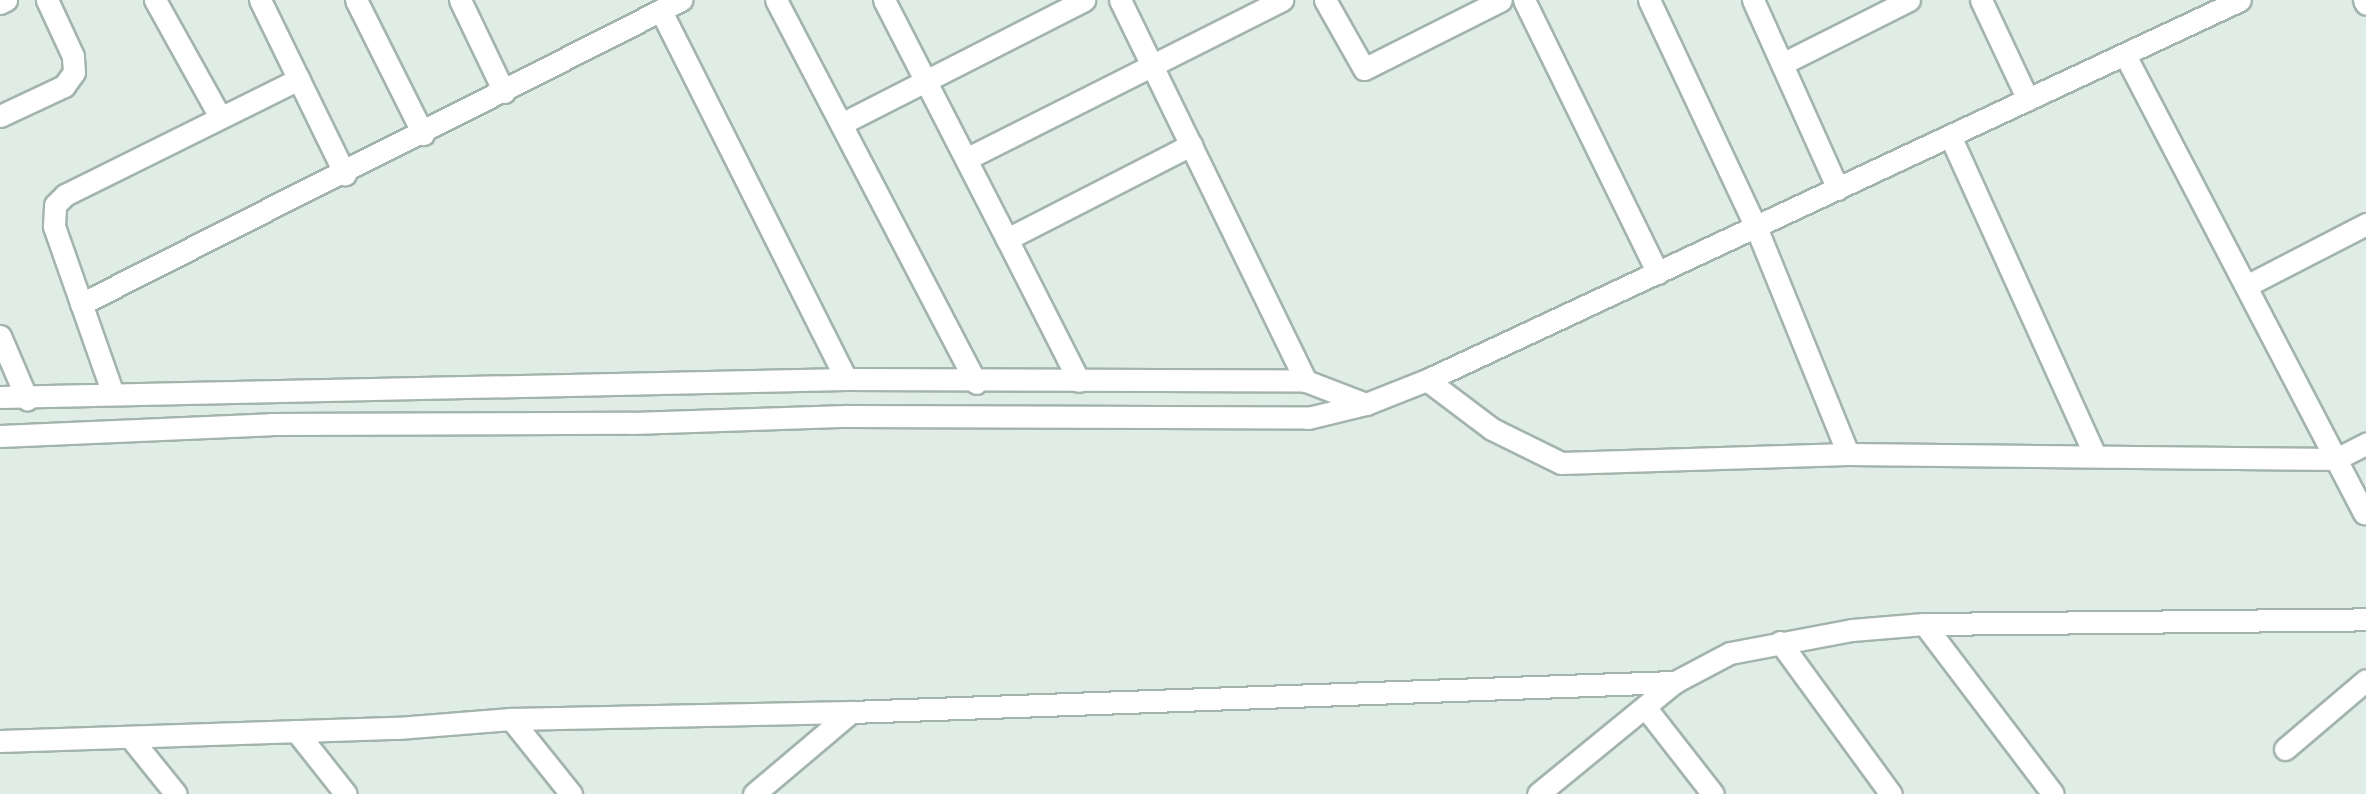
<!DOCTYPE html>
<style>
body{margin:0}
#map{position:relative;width:2366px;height:794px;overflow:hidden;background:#e0ece6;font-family:"PT Sans",sans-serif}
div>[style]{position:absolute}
.roads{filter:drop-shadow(2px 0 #a3b4ad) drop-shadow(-2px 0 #a3b4ad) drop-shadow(0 2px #a3b4ad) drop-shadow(0 -2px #a3b4ad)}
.minor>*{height:21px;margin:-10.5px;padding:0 10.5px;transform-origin:10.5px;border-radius:10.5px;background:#fff}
span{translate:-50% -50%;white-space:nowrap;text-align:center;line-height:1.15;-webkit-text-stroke:6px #f1f8f4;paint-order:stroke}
</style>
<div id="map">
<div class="roads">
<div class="minor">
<div style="left:155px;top:0;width:134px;rotate:60.9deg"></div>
<div style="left:260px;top:0;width:194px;rotate:64deg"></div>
<div style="left:356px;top:0;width:150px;rotate:63.4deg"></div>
<div style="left:460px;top:0;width:102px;rotate:64.4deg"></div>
<div style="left:776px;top:0;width:432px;rotate:62.4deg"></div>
<div style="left:884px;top:0;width:269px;rotate:62.8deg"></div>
<div style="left:1007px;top:239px;width:207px;rotate:-27.1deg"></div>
<div style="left:1120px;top:0;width:424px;rotate:64deg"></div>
<div style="left:1325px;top:0;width:79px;rotate:60.5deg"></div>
<div style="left:1364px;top:69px;width:153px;rotate:-26.7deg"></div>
<div style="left:1524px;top:0;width:304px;rotate:63.9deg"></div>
<div style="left:1649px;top:0;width:251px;rotate:64.8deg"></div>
<div style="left:1756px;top:227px;width:245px;rotate:67.9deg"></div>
<div style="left:1753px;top:0;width:207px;rotate:65.8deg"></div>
<div style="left:1981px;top:0;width:110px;rotate:64.8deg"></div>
<div style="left:2364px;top:0;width:4px;rotate:63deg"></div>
<div style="left:0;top:3px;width:7px;rotate:-27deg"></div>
<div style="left:661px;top:11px;width:412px;rotate:63.3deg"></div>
<div style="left:2125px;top:55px;width:517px;rotate:62.44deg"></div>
<div style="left:1782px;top:64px;width:142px;rotate:-26.7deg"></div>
<div style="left:0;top:116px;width:71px;rotate:-25.1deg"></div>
<div style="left:64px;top:86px;width:17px;rotate:-54deg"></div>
<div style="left:74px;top:72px;width:16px;rotate:-94deg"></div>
<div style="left:73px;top:56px;width:62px;rotate:-114.9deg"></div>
<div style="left:841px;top:124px;width:273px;rotate:-27deg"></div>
<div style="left:1951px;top:138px;width:349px;rotate:65.6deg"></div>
<div style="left:966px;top:159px;width:354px;rotate:-26.7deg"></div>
<div style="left:1007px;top:239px;width:159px;rotate:63.1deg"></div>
<div style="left:2246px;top:286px;width:135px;rotate:-27.3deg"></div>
<div style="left:81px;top:304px;width:673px;rotate:-26.87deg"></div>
<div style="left:0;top:336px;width:69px;rotate:66.8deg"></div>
<div style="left:1427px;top:380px;width:81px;rotate:37deg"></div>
<div style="left:1492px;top:429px;width:77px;rotate:26.2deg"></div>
<div style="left:1561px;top:463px;width:287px;rotate:-1.8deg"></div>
<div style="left:1848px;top:454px;width:488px;rotate:0.6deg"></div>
<div style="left:2336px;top:459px;width:34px;rotate:-27deg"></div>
<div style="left:113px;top:394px;width:178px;rotate:-109.4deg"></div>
<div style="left:54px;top:226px;width:21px;rotate:-87deg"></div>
<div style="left:55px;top:205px;width:14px;rotate:-45deg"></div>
<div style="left:65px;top:195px;width:261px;rotate:-26.4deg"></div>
<div style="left:0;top:397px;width:846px;rotate:-1.22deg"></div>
<div style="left:846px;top:379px;width:460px;rotate:0.2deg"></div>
<div style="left:1306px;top:381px;width:64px;rotate:21deg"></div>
<div style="left:0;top:436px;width:271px;rotate:-2.5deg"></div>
<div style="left:271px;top:424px;width:361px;rotate:-0.2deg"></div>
<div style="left:632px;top:423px;width:215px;rotate:-1.9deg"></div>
<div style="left:847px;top:416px;width:461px;rotate:0.2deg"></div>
<div style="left:1308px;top:418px;width:60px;rotate:-13.6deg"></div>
<div style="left:1366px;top:404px;width:66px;rotate:-21.5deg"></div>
<div style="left:1427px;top:380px;width:897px;rotate:-25.05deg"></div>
<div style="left:1924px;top:624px;width:213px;rotate:52.8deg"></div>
<div style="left:1780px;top:642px;width:188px;rotate:53.9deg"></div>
<div style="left:1645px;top:707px;width:110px;rotate:52deg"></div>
<div style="left:511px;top:719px;width:96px;rotate:51.3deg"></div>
<div style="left:296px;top:731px;width:80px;rotate:51.6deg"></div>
<div style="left:130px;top:737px;width:73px;rotate:51.1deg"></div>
<div style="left:0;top:741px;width:398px;rotate:-1.9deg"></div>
<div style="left:398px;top:728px;width:113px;rotate:-4.6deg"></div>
<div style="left:511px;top:719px;width:340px;rotate:-1.2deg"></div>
<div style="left:851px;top:712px;width:825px;rotate:-2.09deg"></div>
<div style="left:2285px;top:749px;width:106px;rotate:-40.4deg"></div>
<div style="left:754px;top:794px;width:127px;rotate:-40.2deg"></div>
<div style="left:1538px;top:794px;width:177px;rotate:-39.3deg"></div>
<div style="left:1675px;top:682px;width:62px;rotate:-27.8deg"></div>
<div style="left:1730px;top:653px;width:124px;rotate:-10.7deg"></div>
<div style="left:1852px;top:630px;width:72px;rotate:-4.8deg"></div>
<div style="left:1924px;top:624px;width:442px;rotate:-0.6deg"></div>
</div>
</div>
</div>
